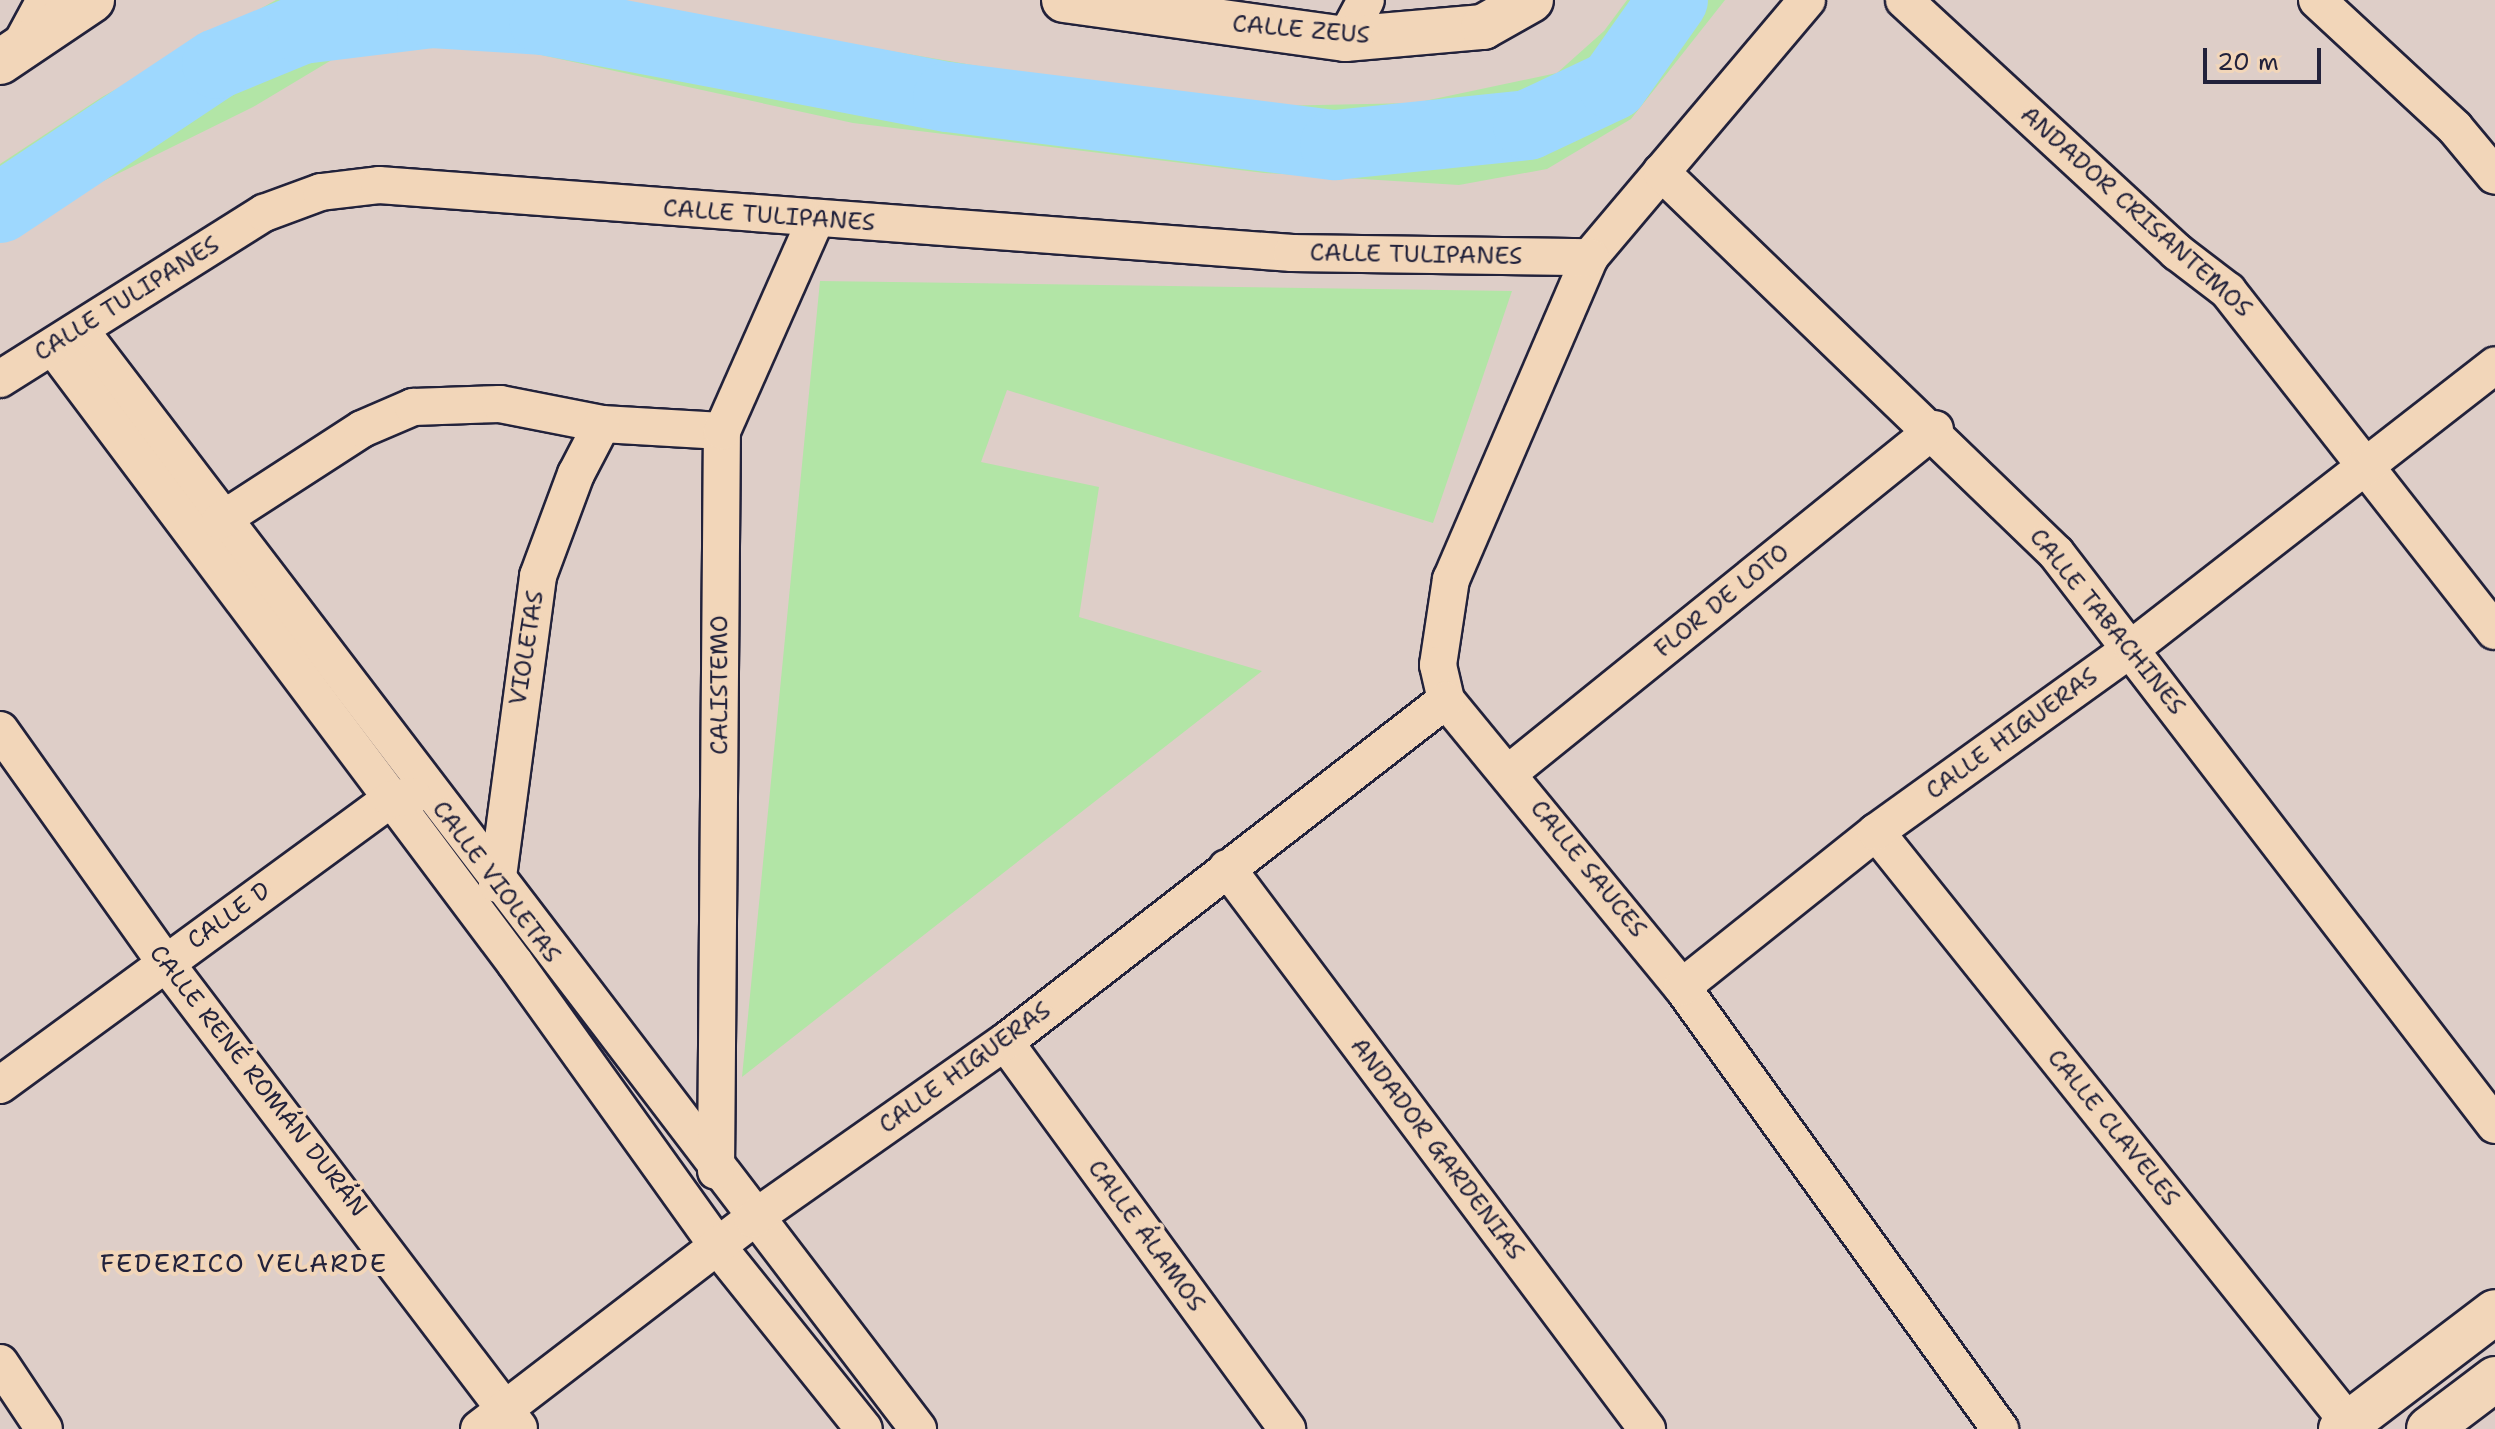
<!DOCTYPE html>
<meta charset="utf-8">
<style>
body{margin:0}
#map{position:relative;width:2495px;height:1429px;overflow:hidden;background:#decec8;font-family:"Shantell Sans",sans-serif}
div>[style]{position:absolute}
.green>*{inset:0;background:#b2e5a6}
.river>*{height:70px;margin:-35px;padding:0 35px;transform-origin:35px;border-radius:35px;background:#9ed8fe}
.roads{filter:drop-shadow(2px 0 #22223b) drop-shadow(-2px 0 #22223b) drop-shadow(0 2px #22223b) drop-shadow(0 -2px #22223b)}
.minor>*{height:36px;margin:-18px;padding:0 18px;transform-origin:18px;border-radius:18px;background:#f2d6b9}
.tertiary>*{height:44px;margin:-22px;padding:0 22px;transform-origin:22px;border-radius:22px;background:#f2d6b9}
.secondary>*{height:44px;margin:-22px;padding:0 22px;transform-origin:22px;border-radius:22px;background:#f2d6b9}
span{translate:-50% -50%;white-space:nowrap;text-align:center;line-height:1.15;-webkit-text-stroke:8px #f2d6b9;paint-order:stroke}
.street-label{font-size:24px;color:#22223b}
.neighbourhood-label{font-size:26px;color:#22223b;letter-spacing:2px}
.scale{position:absolute;left:2203px;top:48px;width:118px;height:36px;box-sizing:border-box;border:4px solid #22223b;border-top:0;padding-left:10px;font-size:24px;line-height:28px;white-space:nowrap;color:#22223b;-webkit-text-stroke:6px #f2d6b9;paint-order:stroke}
</style>
<div id="map">
<div class="green">
<div style="clip-path:polygon(276px 0,590px 0,1220px 107px,1415px 103px,1557px 73px,1604px 31px,1627px 0,1725px 0,1631px 119px,1547px 169px,1459px 185px,1264px 173px,853px 123px,472px 40px,360px 43px,253px 107px,0 232px,0 164px,102px 97px)"></div>
<div style="clip-path:polygon(820px 281px,1512px 291px,1433px 523px,1007px 390px,981px 462px,1099px 487px,1079px 617px,1262px 671px,742px 1077px)"></div>
</div>
<div class="river">
<div style="left:0;top:208px;width:260px;rotate:-33.6deg"></div>
<div style="left:217px;top:64px;width:92px;rotate:-22.4deg"></div>
<div style="left:302px;top:29px;width:131px;rotate:-7deg"></div>
<div style="left:432px;top:13px;width:112px;rotate:3.6deg"></div>
<div style="left:544px;top:20px;width:411px;rotate:10.8deg"></div>
<div style="left:948px;top:97px;width:390px;rotate:7.1deg"></div>
<div style="left:1335px;top:145px;width:194px;rotate:-5.9deg"></div>
<div style="left:1528px;top:125px;width:94px;rotate:-25.2deg"></div>
<div style="left:1613px;top:85px;width:104px;rotate:-54.8deg"></div>
</div>
<div class="roads">
<div class="minor">
<div style="left:1807px;top:0;width:336px;rotate:130.2deg"></div>
<div style="left:1590px;top:257px;width:351px;rotate:113.3deg"></div>
<div style="left:1451px;top:579px;width:87px;rotate:98.6deg"></div>
<div style="left:1438px;top:665px;width:36px;rotate:77deg"></div>
<div style="left:1446px;top:700px;width:372px;rotate:50.6deg"></div>
<div style="left:1682px;top:987px;width:545px;rotate:54.27deg"></div>
<div style="left:1904px;top:0;width:372px;rotate:42.7deg"></div>
<div style="left:2177px;top:252px;width:64px;rotate:37.4deg"></div>
<div style="left:2228px;top:291px;width:432px;rotate:51.9deg"></div>
<div style="left:2317px;top:0;width:188px;rotate:42.8deg"></div>
<div style="left:2455px;top:128px;width:62px;rotate:50.2deg"></div>
<div style="left:1345px;top:39px;width:44px;rotate:-61.7deg"></div>
<div style="left:19px;top:48px;width:55px;rotate:-61.6deg"></div>
<div style="left:1661px;top:172px;width:549px;rotate:43.97deg"></div>
<div style="left:2056px;top:553px;width:721px;rotate:52.49deg"></div>
<div style="left:80px;top:330px;width:1382px;rotate:52.67deg"></div>
<div style="left:53px;top:347px;width:770px;rotate:53.13deg"></div>
<div style="left:515px;top:963px;width:349px;rotate:54.4deg"></div>
<div style="left:718px;top:1247px;width:233px;rotate:51.3deg"></div>
<div style="left:0;top:379px;width:312px;rotate:-32.2deg"></div>
<div style="left:264px;top:213px;width:61px;rotate:-20.2deg"></div>
<div style="left:321px;top:192px;width:58px;rotate:-6.9deg"></div>
<div style="left:379px;top:185px;width:916px;rotate:4.26deg"></div>
<div style="left:1292px;top:253px;width:298px;rotate:0.8deg"></div>
<div style="left:220px;top:521px;width:169px;rotate:-32.9deg"></div>
<div style="left:362px;top:429px;width:56px;rotate:-23.3deg"></div>
<div style="left:413px;top:407px;width:87px;rotate:-2deg"></div>
<div style="left:500px;top:404px;width:104px;rotate:11.1deg"></div>
<div style="left:602px;top:424px;width:120px;rotate:3.3deg"></div>
<div style="left:0;top:730px;width:285px;rotate:54.6deg"></div>
<div style="left:165px;top:962px;width:585px;rotate:52.78deg"></div>
<div style="left:1510px;top:772px;width:546px;rotate:-38.91deg"></div>
<div style="left:1876px;top:832px;width:757px;rotate:51.33deg"></div>
<div style="left:1227px;top:868px;width:701px;rotate:53.18deg"></div>
<div style="left:497px;top:884px;width:311px;rotate:-82.4deg"></div>
<div style="left:538px;top:576px;width:109px;rotate:-69.6deg"></div>
<div style="left:576px;top:474px;width:56px;rotate:-62.5deg"></div>
<div style="left:1682px;top:987px;width:248px;rotate:-38.6deg"></div>
<div style="left:1876px;top:832px;width:315px;rotate:-35.7deg"></div>
<div style="left:2132px;top:648px;width:460px;rotate:-37.9deg"></div>
<div style="left:1005px;top:1042px;width:479px;rotate:53.9deg"></div>
<div style="left:0;top:1085px;width:484px;rotate:-36.2deg"></div>
<div style="left:391px;top:799px;width:22px;rotate:-8deg"></div>
<div style="left:716px;top:1171px;width:740px;rotate:-89.54deg"></div>
<div style="left:722px;top:431px;width:232px;rotate:-66.1deg"></div>
<div style="left:0;top:1363px;width:79px;rotate:56.3deg"></div>
<div style="left:479px;top:1429px;width:345px;rotate:-37.5deg"></div>
<div style="left:753px;top:1219px;width:308px;rotate:-35.1deg"></div>
<div style="left:1005px;top:1042px;width:558px;rotate:-37.79deg"></div>
</div>
<div class="tertiary">
<div style="left:1064px;top:0;width:284px;rotate:7.9deg"></div>
<div style="left:1345px;top:39px;width:139px;rotate:-5deg"></div>
<div style="left:1483px;top:27px;width:55px;rotate:-29.4deg"></div>
<div style="left:0;top:62px;width:111px;rotate:-34deg"></div>
</div>
<div class="secondary">
<div style="left:2341px;top:1429px;width:193px;rotate:-37.2deg"></div>
<div style="left:2429px;top:1429px;width:83px;rotate:-37.1deg"></div>
</div>
</div>
<div class="street-label">
<span style="left:1301px;top:30px;rotate:5deg">CALLE ZEUS</span>
<span style="left:2136px;top:212px;rotate:42deg">ANDADOR CRISANTEMOS</span>
<span style="left:769px;top:216px;rotate:4deg">CALLE TULIPANES</span>
<span style="left:1416px;top:255px;rotate:1deg">CALLE TULIPANES</span>
<span style="left:127px;top:299px;rotate:-32deg">CALLE TULIPANES</span>
<span style="left:1722px;top:601px;rotate:-39deg">FLOR DE LOTO</span>
<span style="left:2107px;top:622px;rotate:51deg">CALLE TABACHINES</span>
<span style="left:527px;top:648px;rotate:-81deg">VIOLETAS</span>
<span style="left:720px;top:685px;rotate:-90deg">CALISTEMO</span>
<span style="left:2012px;top:734px;rotate:-36deg">CALLE HIGUERAS</span>
<span style="left:1588px;top:869px;rotate:51deg">CALLE SAUCES</span>
<span style="left:496px;top:882px;rotate:53deg">CALLE VIOLETAS</span>
<span style="left:229px;top:916px;rotate:-36deg">CALLE D</span>
<span style="left:965px;top:1068px;rotate:-36deg">CALLE HIGUERAS</span>
<span style="left:258px;top:1081px;rotate:52deg">CALLE RENÉ ROMÁN DURÁN</span>
<span style="left:2113px;top:1128px;rotate:51deg">CALLE CLAVELES</span>
<span style="left:1437px;top:1149px;rotate:53deg">ANDADOR GARDENIAS</span>
<span style="left:1146px;top:1236px;rotate:54deg">CALLE ÁLAMOS</span>
</div>
<div class="neighbourhood-label">
<span style="left:244px;top:1263px">FEDERICO VELARDE</span>
</div>
<div class="scale">20 m</div>
</div>
